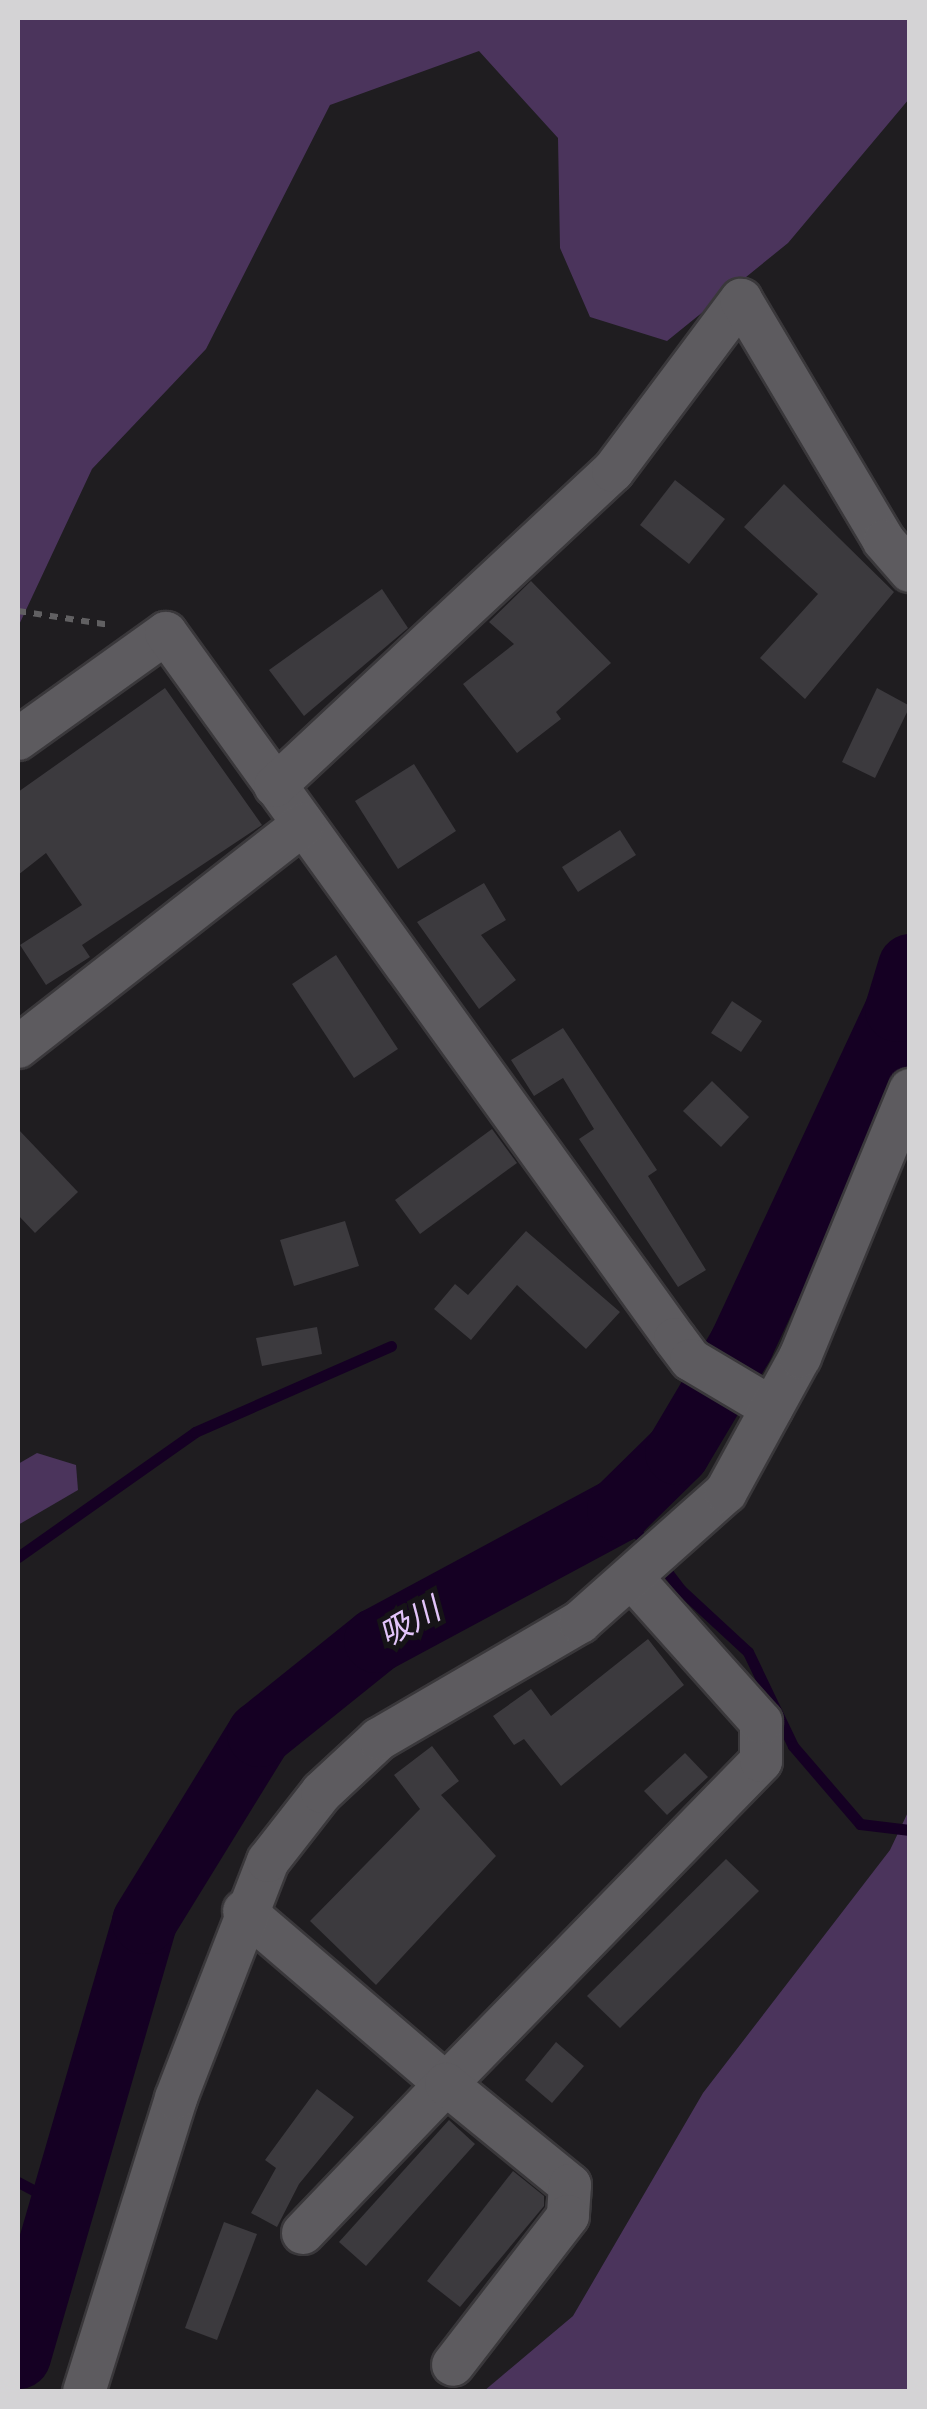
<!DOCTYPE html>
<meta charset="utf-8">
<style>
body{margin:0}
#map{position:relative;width:927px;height:2409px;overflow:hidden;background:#1f1d20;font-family:"Alegreya Sans","Noto Sans JP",sans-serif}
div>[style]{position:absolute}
.green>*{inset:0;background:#4b345c}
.stream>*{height:11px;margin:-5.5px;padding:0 5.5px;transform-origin:5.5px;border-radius:5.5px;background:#150023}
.river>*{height:65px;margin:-32.5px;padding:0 32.5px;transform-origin:32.5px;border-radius:32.5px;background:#150023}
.building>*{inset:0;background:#3c3a3e}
.path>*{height:6px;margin-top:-3px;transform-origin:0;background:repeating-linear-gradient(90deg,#616062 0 8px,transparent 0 16px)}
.roads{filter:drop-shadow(2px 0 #3a383b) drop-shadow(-2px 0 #3a383b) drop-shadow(0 2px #3a383b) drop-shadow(0 -2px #3a383b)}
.minor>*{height:42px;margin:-21px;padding:0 21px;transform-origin:21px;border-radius:21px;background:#5d5b5f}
span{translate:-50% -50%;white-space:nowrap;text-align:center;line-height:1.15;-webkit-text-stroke:10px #161417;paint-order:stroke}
.water-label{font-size:32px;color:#e2c4f9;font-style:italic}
.frame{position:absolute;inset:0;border:20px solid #d4d3d5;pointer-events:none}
</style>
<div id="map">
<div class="green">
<div style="clip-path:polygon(18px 18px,909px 18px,909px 99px,788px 243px,667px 341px,590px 317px,560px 248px,558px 138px,479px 51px,330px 105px,206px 349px,92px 469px,18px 627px)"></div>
<div style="clip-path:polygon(37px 1453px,76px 1465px,78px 1490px,18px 1525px,18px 1464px)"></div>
<div style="clip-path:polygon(909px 1810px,909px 2391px,484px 2391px,573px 2316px,703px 2093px,890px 1850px)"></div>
</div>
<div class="stream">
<div style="left:619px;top:1509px;width:102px;rotate:52.6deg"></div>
<div style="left:681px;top:1590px;width:91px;rotate:42.8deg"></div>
<div style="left:748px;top:1652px;width:104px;rotate:64.4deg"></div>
<div style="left:793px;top:1746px;width:103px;rotate:49.3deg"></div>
<div style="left:860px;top:1824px;width:50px;rotate:6.8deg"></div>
<div style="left:18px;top:1557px;width:217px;rotate:-35.2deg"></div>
<div style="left:195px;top:1432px;width:214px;rotate:-23.7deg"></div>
<div style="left:18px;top:2182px;width:47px;rotate:27.6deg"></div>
</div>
<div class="river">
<div style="left:18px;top:2356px;width:453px;rotate:-73.8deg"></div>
<div style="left:144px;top:1921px;width:220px;rotate:-58.4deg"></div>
<div style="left:259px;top:1734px;width:150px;rotate:-38.8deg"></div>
<div style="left:376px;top:1640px;width:276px;rotate:-28.3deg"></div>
<div style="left:619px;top:1509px;width:81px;rotate:-44.5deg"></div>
<div style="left:677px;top:1452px;width:126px;rotate:-59.3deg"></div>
<div style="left:741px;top:1344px;width:370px;rotate:-65deg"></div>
<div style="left:897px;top:1009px;width:45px;rotate:-73.2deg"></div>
</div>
<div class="building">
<div style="clip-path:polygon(675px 480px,725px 519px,689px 564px,640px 525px)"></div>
<div style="clip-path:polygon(784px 484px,894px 592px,805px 699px,760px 658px,818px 594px,744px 527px)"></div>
<div style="clip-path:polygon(531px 581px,611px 663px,556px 712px,561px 719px,517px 753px,463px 684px,514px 644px,489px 622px)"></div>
<div style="clip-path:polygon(382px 589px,408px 628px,304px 716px,269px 670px)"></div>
<div style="clip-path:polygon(165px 688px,262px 825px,82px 945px,90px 957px,46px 985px,20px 945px,82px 905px,46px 853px,18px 875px,18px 792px)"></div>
<div style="clip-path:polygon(877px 688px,910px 706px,875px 778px,842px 762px)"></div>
<div style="clip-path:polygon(414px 764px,456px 831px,398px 869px,355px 801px)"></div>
<div style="clip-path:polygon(620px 830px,636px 855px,578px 892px,562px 867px)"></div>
<div style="clip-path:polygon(484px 883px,506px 920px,481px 935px,516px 980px,479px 1009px,417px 922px)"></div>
<div style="clip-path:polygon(336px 955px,398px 1049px,354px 1078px,292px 984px)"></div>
<div style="clip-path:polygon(732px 1001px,762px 1021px,741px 1052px,711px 1033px)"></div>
<div style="clip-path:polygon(563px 1028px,657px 1170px,648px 1176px,706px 1270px,678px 1287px,579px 1139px,594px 1129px,563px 1078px,534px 1096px,511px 1060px)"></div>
<div style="clip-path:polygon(712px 1081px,749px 1117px,721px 1147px,683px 1111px)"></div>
<div style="clip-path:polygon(18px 1129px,78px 1192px,35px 1233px,18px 1215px)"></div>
<div style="clip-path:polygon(492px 1129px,517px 1163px,420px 1234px,395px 1200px)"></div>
<div style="clip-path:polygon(345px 1221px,359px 1266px,294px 1286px,280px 1240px)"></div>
<div style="clip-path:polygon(526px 1231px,620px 1312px,586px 1349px,517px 1285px,471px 1340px,434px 1309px,455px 1284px,468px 1295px)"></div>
<div style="clip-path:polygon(317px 1327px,322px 1354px,262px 1366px,256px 1338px)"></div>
<div style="clip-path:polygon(648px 1639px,684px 1685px,561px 1786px,524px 1739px,514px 1745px,493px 1716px,531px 1689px,551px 1716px)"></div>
<div style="clip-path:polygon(432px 1746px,459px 1781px,441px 1795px,496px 1856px,376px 1985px,310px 1921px,420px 1809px,394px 1775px)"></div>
<div style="clip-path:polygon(685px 1753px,708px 1777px,667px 1815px,644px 1791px)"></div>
<div style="clip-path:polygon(726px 1859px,759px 1891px,620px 2028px,587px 1996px)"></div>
<div style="clip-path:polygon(556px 2042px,584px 2066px,552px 2103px,525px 2080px)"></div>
<div style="clip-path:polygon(317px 2089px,354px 2117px,299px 2184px,277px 2227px,251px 2213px,276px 2168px,265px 2160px)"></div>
<div style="clip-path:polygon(449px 2120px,475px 2144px,366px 2266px,339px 2242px)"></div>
<div style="clip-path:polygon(513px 2171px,544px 2196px,544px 2206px,460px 2307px,427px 2281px)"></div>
<div style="clip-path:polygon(224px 2222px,257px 2234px,217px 2340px,185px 2328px)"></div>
</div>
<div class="path">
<div style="left:18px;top:611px;width:93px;rotate:8.7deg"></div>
</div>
<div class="roads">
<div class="minor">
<div style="left:18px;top:739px;width:182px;rotate:-35.6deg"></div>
<div style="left:166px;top:633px;width:870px;rotate:54.21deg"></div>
<div style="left:675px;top:1339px;width:26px;rotate:53deg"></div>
<div style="left:691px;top:1360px;width:94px;rotate:30.7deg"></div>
<div style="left:275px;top:786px;width:462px;rotate:-43deg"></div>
<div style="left:613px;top:471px;width:214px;rotate:-53.2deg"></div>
<div style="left:741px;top:300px;width:280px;rotate:59.3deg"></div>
<div style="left:884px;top:541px;width:40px;rotate:49deg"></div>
<div style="left:18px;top:1047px;width:362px;rotate:-38deg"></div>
<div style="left:244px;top:1911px;width:266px;rotate:40.6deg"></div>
<div style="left:446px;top:2084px;width:451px;rotate:-45.7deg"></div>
<div style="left:761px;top:1761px;width:39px;rotate:-90deg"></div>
<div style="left:761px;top:1722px;width:191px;rotate:-131.8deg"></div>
<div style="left:303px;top:2233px;width:207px;rotate:-46.2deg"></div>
<div style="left:446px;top:2084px;width:160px;rotate:39.2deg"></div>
<div style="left:570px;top:2185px;width:31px;rotate:94deg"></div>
<div style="left:568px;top:2216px;width:188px;rotate:127.7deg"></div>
<div style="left:84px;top:2392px;width:308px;rotate:-72.6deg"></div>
<div style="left:176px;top:2098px;width:254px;rotate:-68.8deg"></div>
<div style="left:268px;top:1861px;width:88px;rotate:-52deg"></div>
<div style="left:322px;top:1792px;width:78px;rotate:-42.9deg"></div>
<div style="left:379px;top:1739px;width:233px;rotate:-30.2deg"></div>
<div style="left:580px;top:1622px;width:195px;rotate:-41.7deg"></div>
<div style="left:726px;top:1492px;width:154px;rotate:-61.3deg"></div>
<div style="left:800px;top:1357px;width:289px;rotate:-67.6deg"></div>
</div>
</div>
<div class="water-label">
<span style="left:410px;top:1623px;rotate:-29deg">吸川</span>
</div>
<div class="frame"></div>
</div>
